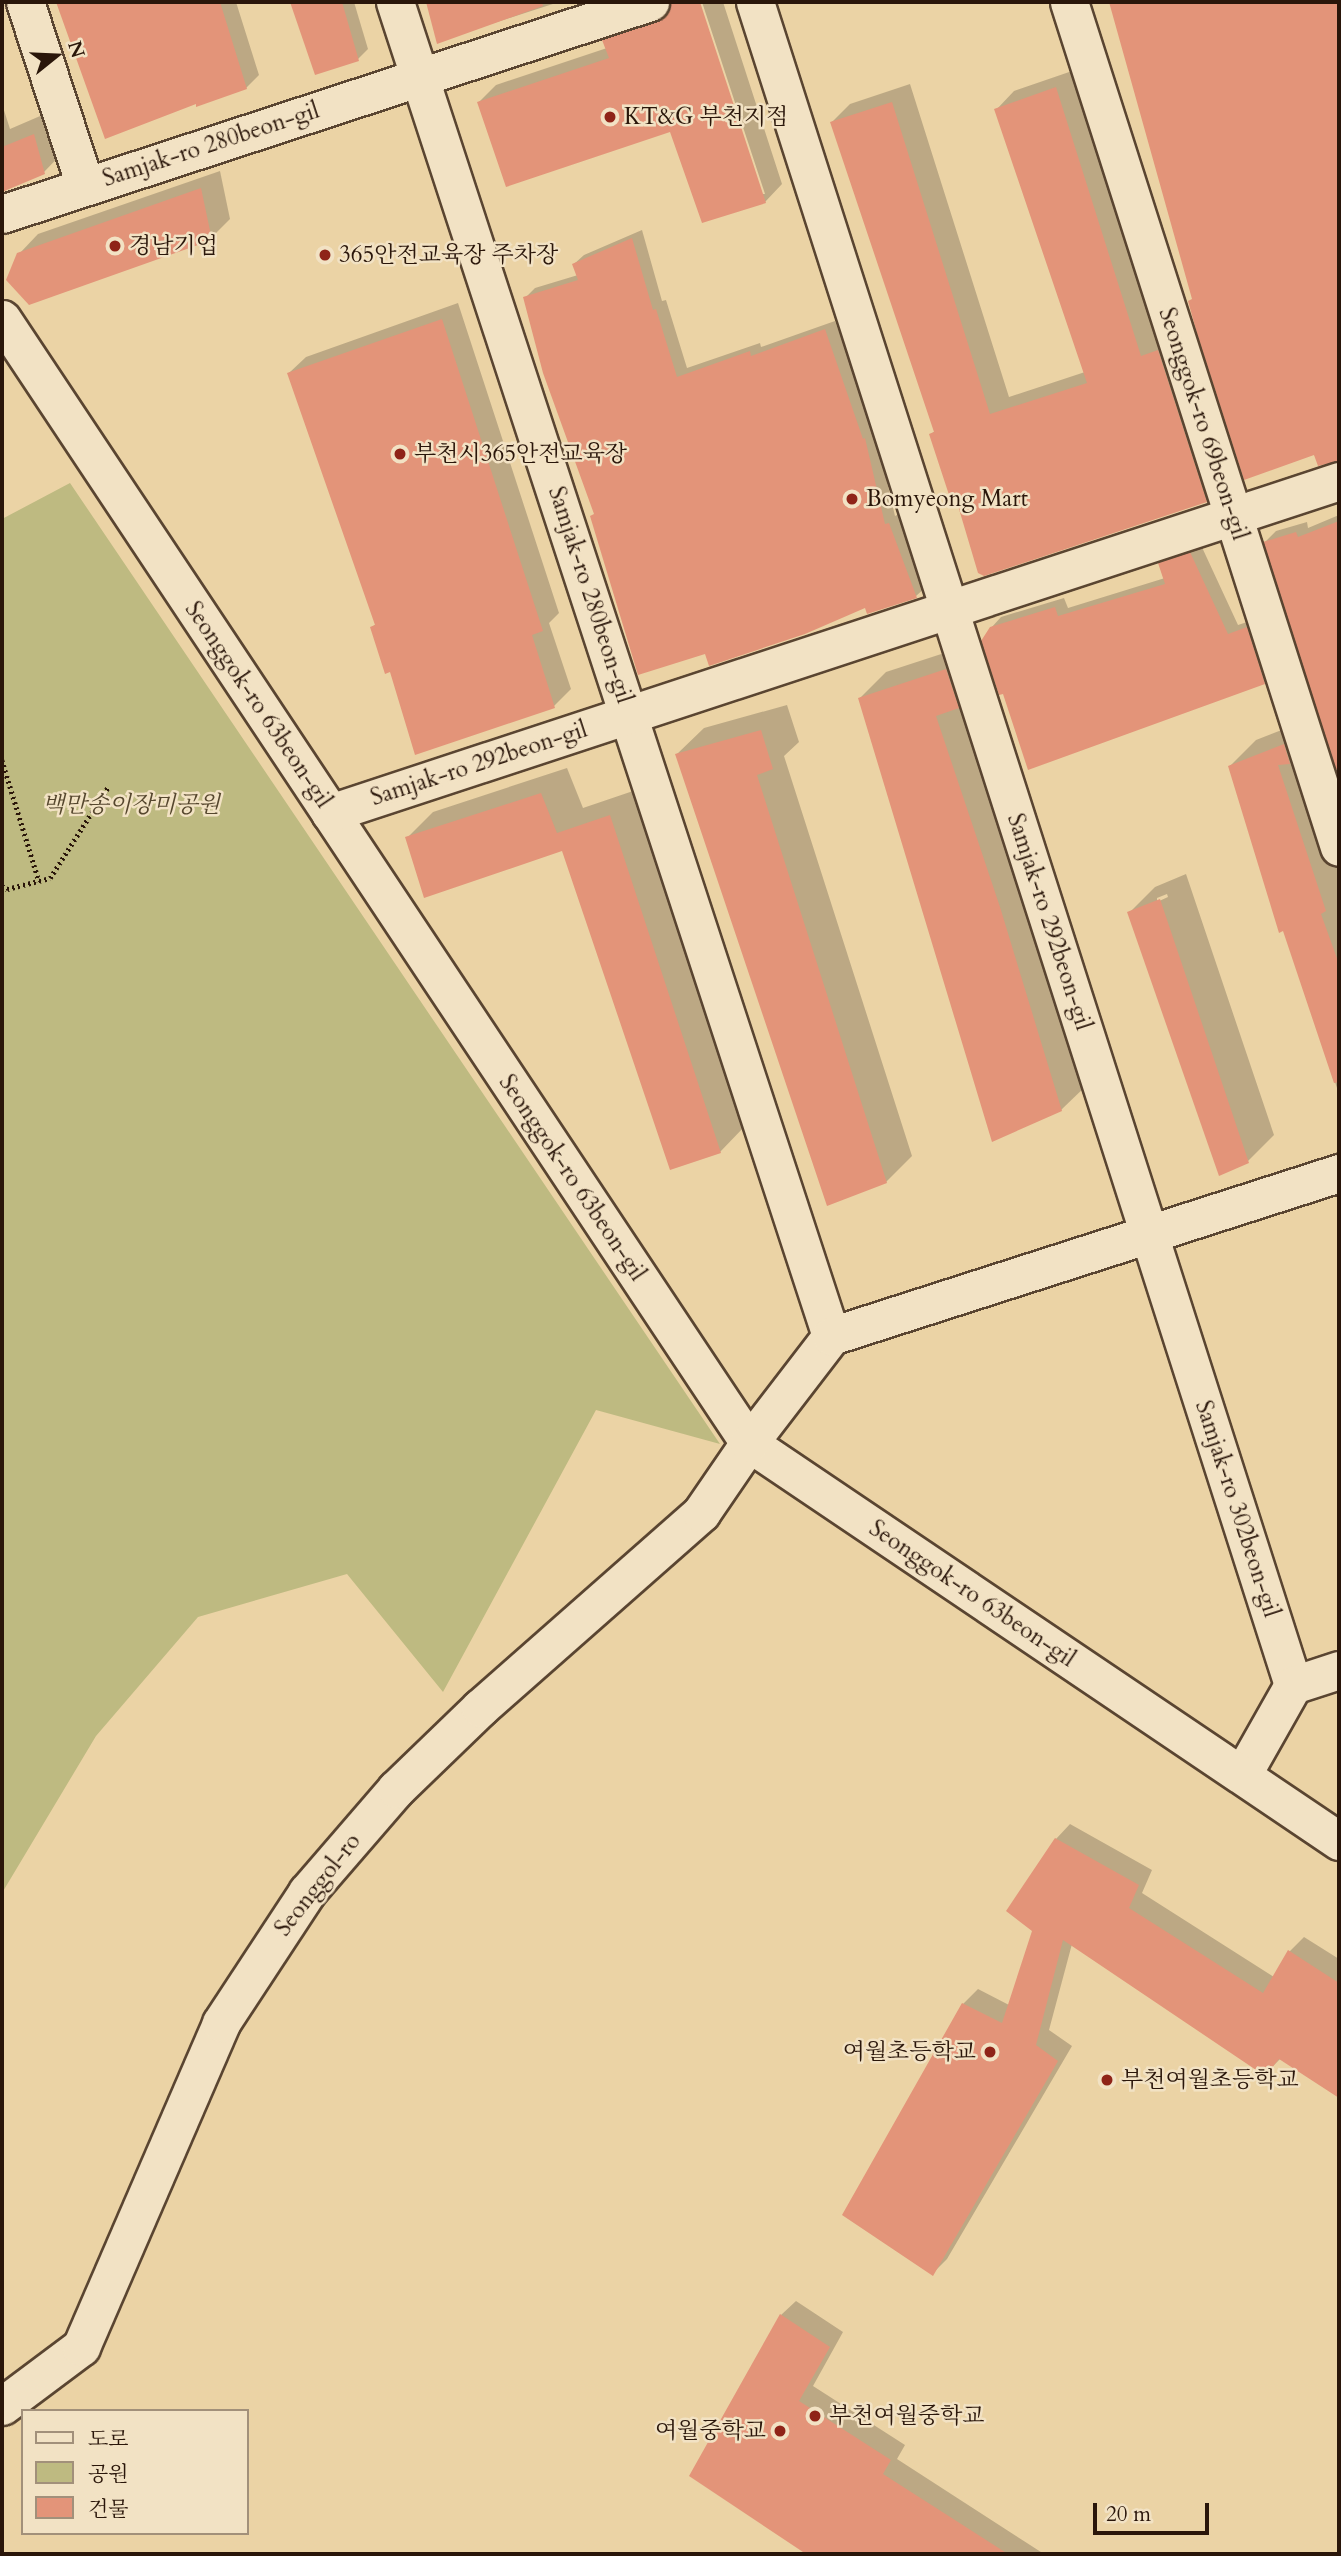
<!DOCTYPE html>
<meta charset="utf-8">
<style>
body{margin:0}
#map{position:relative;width:1341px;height:2556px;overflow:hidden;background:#ebd3a5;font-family:Cardo,"Noto Serif KR",serif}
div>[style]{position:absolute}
.green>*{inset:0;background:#beba81}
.shadow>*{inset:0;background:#0003}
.building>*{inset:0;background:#e39479}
.path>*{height:4.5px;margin-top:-2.25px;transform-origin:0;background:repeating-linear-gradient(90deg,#2a160a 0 2px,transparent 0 5.5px)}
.roads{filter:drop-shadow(2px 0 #5a4531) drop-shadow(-2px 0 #5a4531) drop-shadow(0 2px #5a4531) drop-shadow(0 -2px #5a4531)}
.minor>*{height:37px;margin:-18.5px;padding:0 18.5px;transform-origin:18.5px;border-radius:18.5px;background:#f2e2c4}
.dots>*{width:19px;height:19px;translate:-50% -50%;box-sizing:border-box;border:4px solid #f2e2c4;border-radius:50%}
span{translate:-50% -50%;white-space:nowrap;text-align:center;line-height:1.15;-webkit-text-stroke:5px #f2e2c4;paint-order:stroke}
.poi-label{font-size:23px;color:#2a160a}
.left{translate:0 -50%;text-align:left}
.right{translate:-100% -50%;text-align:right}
.street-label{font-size:23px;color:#2a160a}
.park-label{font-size:23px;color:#56472e;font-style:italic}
.frame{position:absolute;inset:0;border:4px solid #2a160a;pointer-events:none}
.legend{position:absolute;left:21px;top:2409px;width:228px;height:126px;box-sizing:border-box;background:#f2e2c4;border:2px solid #a2907a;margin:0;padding:9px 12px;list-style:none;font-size:21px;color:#2a160a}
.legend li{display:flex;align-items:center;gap:14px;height:35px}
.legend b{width:35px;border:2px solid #a2907a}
.north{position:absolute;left:21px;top:21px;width:70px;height:70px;-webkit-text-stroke:5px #f2e2c4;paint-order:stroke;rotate:72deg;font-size:19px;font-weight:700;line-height:28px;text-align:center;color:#2a160a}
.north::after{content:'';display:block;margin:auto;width:24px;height:32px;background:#2a160a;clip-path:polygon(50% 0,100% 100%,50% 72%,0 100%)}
.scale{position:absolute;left:1093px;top:2503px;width:116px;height:32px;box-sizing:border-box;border:4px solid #2a160a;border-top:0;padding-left:9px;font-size:21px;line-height:24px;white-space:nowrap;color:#2a160a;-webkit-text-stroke:5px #f2e2c4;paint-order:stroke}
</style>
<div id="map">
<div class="green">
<div style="clip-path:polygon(70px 483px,720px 1444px,596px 1410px,443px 1692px,347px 1574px,198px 1617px,96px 1736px,2px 1893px,2px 519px)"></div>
</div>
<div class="shadow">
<div style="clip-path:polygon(58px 2px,236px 2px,259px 75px,246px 88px,197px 101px,106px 137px)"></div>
<div style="clip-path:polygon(292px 2px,354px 2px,368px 49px,358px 59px,316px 73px)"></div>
<div style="clip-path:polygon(428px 2px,559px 2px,438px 41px)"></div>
<div style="clip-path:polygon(672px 2px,699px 2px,761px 194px,765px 194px,702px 2px,723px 2px,782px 184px,765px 202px,671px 130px,479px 102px,496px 85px,607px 48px,604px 40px,621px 23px)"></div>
<div style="clip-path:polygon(1111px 2px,1339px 2px,1339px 197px,1252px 229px,1260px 255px,1339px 236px,1339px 454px,1318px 460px,1194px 298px)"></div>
<div style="clip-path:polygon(1075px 70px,1224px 482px,1206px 501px,957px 497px,931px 434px,935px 431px,832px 122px,850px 104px,910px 84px,1009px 397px,1085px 372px,996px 110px,1014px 91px)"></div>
<div style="clip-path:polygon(2px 104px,10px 129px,61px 107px,71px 144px,44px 172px,2px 190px)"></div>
<div style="clip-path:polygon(220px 171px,230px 219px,211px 238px,19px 254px,38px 234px)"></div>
<div style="clip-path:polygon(642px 230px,662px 301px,666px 300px,687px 368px,760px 343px,761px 347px,835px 321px,875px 430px,895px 516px,899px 514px,926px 587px,916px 596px,866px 606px,706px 651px,595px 513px,525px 298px,535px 288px,578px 275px,574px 264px,584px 255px)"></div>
<div style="clip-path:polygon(458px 303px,559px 613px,549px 623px,571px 689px,554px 706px,416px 753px,391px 670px,372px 627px,376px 624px,289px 373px,306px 357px)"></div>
<div style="clip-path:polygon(1339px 515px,1339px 758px,1335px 758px,1265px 542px,1276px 531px,1307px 522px,1308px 528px)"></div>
<div style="clip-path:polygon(1200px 543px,1238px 625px,1256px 619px,1274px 673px,1264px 683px,991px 628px,1001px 617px,1064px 598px,1068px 608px,1165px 578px,1160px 563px,1170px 553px)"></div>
<div style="clip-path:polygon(972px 644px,1088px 1084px,1061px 1110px,860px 698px,886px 672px)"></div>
<div style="clip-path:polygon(787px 705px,799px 742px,784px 756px,912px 1156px,886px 1182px,677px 754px,704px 728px)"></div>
<div style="clip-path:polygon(1310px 719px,1339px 846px,1339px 1094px,1230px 766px,1256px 740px)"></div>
<div style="clip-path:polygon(567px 768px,583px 808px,636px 790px,746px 1125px,720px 1152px,563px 849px,407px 838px,433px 812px)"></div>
<div style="clip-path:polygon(evenodd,1186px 874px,1274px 1135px,1248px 1161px,1129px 913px,1155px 887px,1186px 874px,1167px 894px,1168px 897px,1157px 902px,1157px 898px,1167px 894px)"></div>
<div style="clip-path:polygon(1070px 1824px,1152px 1870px,1142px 1893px,1274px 1977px,1290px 1951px,1304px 1937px,1339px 1959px,1339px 2096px,1281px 2058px,1265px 2074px,1072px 1944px,1049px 2030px,1072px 2046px,947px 2259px,933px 2273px,963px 2004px,978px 1989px,1009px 2005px,1034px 1931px,1056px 1839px)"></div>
<div style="clip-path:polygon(796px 2301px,843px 2332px,813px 2386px,905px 2445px,897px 2459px,1044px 2554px,809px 2554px,691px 2476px,781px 2315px)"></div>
</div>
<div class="building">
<div style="clip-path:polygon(56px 2px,220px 2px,247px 89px,196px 107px,196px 104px,105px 139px)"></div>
<div style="clip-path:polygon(290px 2px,342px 2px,359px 61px,315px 75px)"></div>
<div style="clip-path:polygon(426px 2px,542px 2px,543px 6px,437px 44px)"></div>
<div style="clip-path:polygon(670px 2px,700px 2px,766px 203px,702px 223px,670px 132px,506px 187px,477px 102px,609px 58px,602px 40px,657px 22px,666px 15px)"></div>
<div style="clip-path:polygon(1109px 2px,1339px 2px,1339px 461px,1318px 466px,1314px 455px,1244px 480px,1198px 337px,1188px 301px,1192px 299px)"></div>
<div style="clip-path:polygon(1056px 87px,1141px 356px,1158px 350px,1207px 502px,984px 576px,978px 573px,956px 499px,951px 501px,929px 434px,934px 432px,830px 122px,892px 102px,990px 414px,1087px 383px,994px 109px)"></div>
<div style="clip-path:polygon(34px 134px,45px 174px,2px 192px,2px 147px)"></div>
<div style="clip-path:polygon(201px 188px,212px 240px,29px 305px,6px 280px,17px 253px)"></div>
<div style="clip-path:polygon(632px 238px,653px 310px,656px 309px,677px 377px,750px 351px,751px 356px,825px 329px,863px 439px,865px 438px,885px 524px,889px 523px,917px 598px,867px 614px,865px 608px,805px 634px,709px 666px,705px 654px,638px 675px,590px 516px,594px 514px,543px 373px,523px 297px,578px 280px,572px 264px)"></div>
<div style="clip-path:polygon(442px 319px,543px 631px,532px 635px,555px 708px,415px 755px,390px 672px,385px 674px,370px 627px,375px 625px,287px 373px)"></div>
<div style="clip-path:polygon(1339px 521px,1339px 769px,1336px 769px,1263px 542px,1296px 532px,1298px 537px)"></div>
<div style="clip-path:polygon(1190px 552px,1228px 634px,1247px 627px,1265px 684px,1028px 770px,1003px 694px,999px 695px,981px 641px,990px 627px,1055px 607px,1058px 616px,1165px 584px,1158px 563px)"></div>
<div style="clip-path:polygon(946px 669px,959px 708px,936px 716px,1000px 907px,1062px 1111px,992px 1142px,858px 698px)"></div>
<div style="clip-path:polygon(761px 730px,773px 769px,757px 775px,887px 1183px,827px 1206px,675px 754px)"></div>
<div style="clip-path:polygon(1284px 744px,1290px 764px,1278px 765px,1326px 911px,1321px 914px,1339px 964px,1339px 1082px,1334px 1083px,1283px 931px,1279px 933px,1228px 766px)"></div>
<div style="clip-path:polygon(541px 793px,557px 833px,610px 815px,721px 1153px,670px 1170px,562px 851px,424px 898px,405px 837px)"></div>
<div style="clip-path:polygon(1160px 899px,1249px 1163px,1219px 1176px,1127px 912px)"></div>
<div style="clip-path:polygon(1055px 1838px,1139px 1885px,1129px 1908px,1263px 1993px,1288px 1950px,1339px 1983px,1339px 2098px,1279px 2059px,1265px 2076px,1063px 1940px,1036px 2045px,1058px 2061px,933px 2276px,842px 2215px,962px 2003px,1002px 2023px,1032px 1931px,1006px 1911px)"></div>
<div style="clip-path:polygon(780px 2314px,830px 2347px,799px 2401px,891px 2460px,883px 2474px,1008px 2554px,806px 2554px,689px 2476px)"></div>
</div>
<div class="path">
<div style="left:2px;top:760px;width:127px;rotate:73deg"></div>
<div style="left:2px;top:886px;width:6px;rotate:31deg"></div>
<div style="left:7px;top:889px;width:44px;rotate:-14.3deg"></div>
<div style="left:50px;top:878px;width:108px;rotate:-57.5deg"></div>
</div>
<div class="roads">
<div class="minor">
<div style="left:25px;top:2px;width:194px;rotate:71.9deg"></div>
<div style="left:395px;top:2px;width:1403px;rotate:71.9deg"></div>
<div style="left:755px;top:2px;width:1767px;rotate:72.27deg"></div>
<div style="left:1293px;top:1685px;width:103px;rotate:119.5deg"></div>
<div style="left:1069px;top:2px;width:887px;rotate:72.28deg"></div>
<div style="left:2px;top:214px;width:682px;rotate:-18.12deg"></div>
<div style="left:2px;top:319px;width:1350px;rotate:56.39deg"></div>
<div style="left:749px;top:1443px;width:712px;rotate:34deg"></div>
<div style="left:330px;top:813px;width:1062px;rotate:-18.21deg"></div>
<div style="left:1293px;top:1685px;width:48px;rotate:-18.1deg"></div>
<div style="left:2px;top:2406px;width:99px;rotate:-36.8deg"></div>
<div style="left:81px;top:2347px;width:353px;rotate:-66.6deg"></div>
<div style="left:221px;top:2023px;width:157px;rotate:-56.7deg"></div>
<div style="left:307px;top:1892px;width:136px;rotate:-49.2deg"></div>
<div style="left:396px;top:1789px;width:117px;rotate:-44deg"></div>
<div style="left:480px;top:1708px;width:295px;rotate:-41.4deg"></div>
<div style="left:701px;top:1513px;width:85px;rotate:-55.6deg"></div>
<div style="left:749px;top:1443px;width:135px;rotate:-52.5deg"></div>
<div style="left:831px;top:1336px;width:534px;rotate:-17.79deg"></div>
</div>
</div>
<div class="dots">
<div style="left:610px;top:117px;background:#8f2418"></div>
<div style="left:115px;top:246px;background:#8f2418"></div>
<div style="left:325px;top:255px;background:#8f2418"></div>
<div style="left:400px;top:454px;background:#8f2418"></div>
<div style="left:852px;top:499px;background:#8f2418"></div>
<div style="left:990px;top:2052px;background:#8f2418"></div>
<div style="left:1107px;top:2080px;background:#8f2418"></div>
<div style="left:815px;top:2416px;background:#8f2418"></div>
<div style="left:780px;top:2431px;background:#8f2418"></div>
</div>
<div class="poi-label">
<span class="left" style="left:624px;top:117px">KT&amp;G 부천지점</span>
<span class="left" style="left:129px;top:246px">경남기업</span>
<span class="left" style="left:339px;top:255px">365안전교육장 주차장</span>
<span class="left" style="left:414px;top:454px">부천시365안전교육장</span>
<span class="left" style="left:866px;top:499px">Bomyeong Mart</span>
<span class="right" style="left:976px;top:2052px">여월초등학교</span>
<span class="left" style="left:1121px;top:2080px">부천여월초등학교</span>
<span class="left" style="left:829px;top:2416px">부천여월중학교</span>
<span class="right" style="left:766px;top:2431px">여월중학교</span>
</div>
<div class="street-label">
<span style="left:211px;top:145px;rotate:-18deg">Samjak-ro 280beon-gil</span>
<span style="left:1203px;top:424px;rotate:72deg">Seonggok-ro 69beon-gil</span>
<span style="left:590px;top:595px;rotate:72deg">Samjak-ro 280beon-gil</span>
<span style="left:258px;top:705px;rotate:56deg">Seonggok-ro 63beon-gil</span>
<span style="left:479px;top:764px;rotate:-18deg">Samjak-ro 292beon-gil</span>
<span style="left:1049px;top:922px;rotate:72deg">Samjak-ro 292beon-gil</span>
<span style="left:572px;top:1178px;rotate:56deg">Seonggok-ro 63beon-gil</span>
<span style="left:1237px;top:1509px;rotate:72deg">Samjak-ro 302beon-gil</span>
<span style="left:972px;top:1594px;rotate:34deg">Seonggok-ro 63beon-gil</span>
<span style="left:318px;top:1885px;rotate:-52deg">Seonggol-ro</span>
</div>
<div class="park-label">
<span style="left:131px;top:805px">백만송이장미공원</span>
</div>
<div class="frame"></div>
<ul class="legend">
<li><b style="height:9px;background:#f2e2c4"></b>도로</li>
<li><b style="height:19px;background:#beba81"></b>공원</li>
<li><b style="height:19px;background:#e39479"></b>건물</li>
</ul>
<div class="north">N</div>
<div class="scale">20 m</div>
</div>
